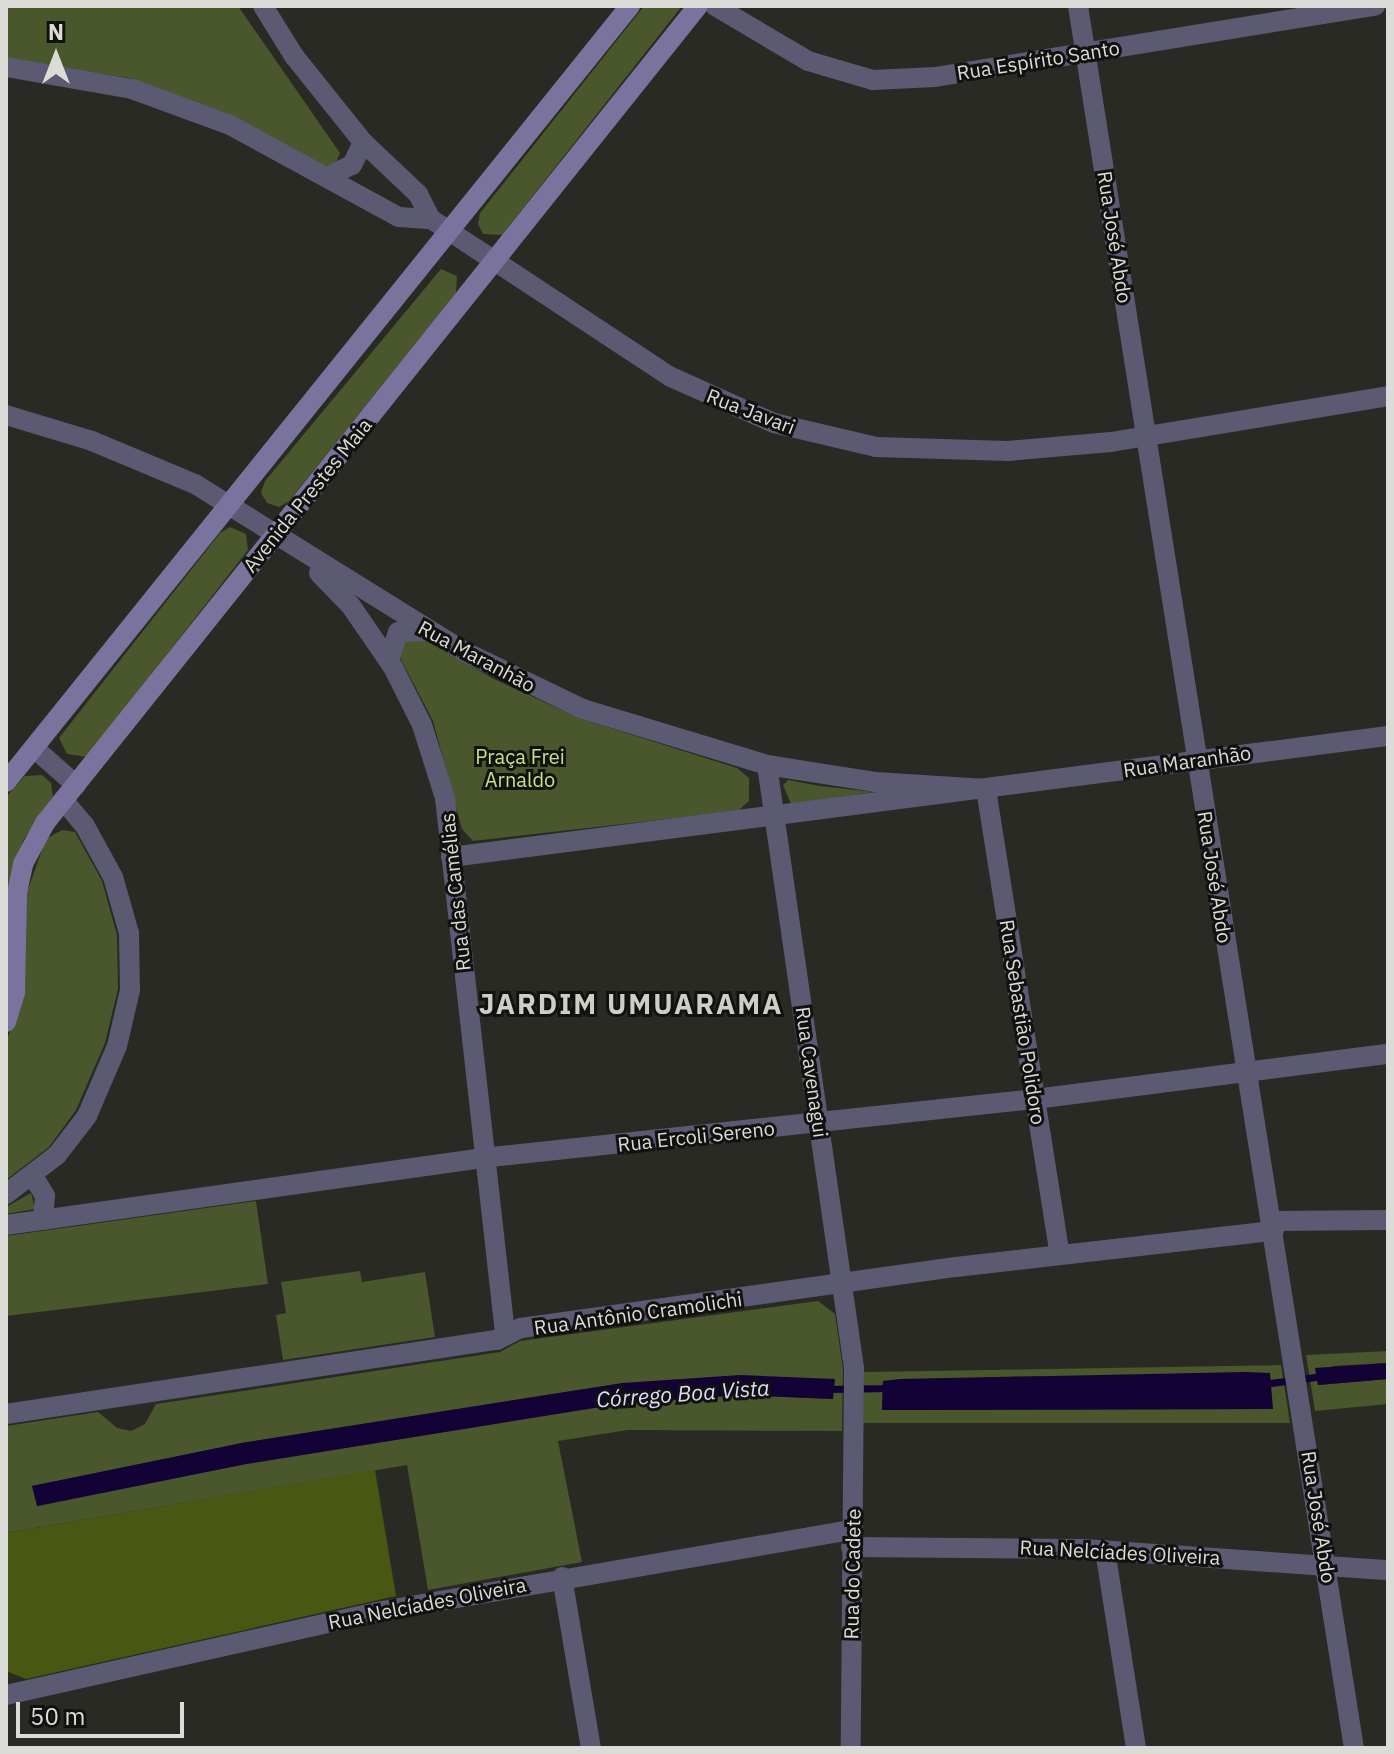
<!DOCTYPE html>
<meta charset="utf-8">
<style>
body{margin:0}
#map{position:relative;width:1394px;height:1754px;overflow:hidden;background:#282a23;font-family:"IBM Plex Sans",sans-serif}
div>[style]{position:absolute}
.green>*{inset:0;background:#4a562b}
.forest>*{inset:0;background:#485813}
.water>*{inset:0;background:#130236}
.stream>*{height:7px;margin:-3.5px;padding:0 3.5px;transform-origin:3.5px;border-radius:3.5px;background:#130236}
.street>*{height:20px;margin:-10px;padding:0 10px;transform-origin:10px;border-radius:10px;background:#5c5973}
.secondary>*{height:20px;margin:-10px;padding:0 10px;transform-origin:10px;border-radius:10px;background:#79739d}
span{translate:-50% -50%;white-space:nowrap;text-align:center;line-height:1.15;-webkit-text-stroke:6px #11120f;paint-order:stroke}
.street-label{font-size:20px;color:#dbdcd8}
.park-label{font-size:20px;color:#c7e284}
.water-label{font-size:22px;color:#dddafe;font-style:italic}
.district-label{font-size:28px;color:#cccfc6;font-weight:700;letter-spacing:2px}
.frame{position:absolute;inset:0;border:8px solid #dbdcd8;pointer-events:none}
.north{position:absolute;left:16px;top:16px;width:80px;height:80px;-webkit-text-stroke:6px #11120f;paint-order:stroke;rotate:0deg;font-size:22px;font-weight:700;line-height:32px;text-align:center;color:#dbdcd8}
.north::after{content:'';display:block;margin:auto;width:28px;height:36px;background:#dbdcd8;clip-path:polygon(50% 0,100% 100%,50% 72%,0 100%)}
.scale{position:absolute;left:16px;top:1702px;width:168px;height:36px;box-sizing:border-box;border:4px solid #dbdcd8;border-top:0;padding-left:10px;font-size:24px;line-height:28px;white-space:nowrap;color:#dbdcd8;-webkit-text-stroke:6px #11120f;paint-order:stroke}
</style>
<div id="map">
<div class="green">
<div style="clip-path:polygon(6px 6px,238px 6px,340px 153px,335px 165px,323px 166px,236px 118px,129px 78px,6px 59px)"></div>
<div style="clip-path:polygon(644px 6px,682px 6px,502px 235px,483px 234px,478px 224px,480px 213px)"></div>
<div style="clip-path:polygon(441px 269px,457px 276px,456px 293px,289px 501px,279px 507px,267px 503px,261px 493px,265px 481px)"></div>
<div style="clip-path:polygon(230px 527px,246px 534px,248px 550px,87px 757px,67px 754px,59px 738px,220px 533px)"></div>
<div style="clip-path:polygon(414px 634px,494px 679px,579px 718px,737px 768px,749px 778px,749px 801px,738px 811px,473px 841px,462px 829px,433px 721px,395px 648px)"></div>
<div style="clip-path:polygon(42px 775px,51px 783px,53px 797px,24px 839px,6px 892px,6px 797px,25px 776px)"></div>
<div style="clip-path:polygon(788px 780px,820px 786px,874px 792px,791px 804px,783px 785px)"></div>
<div style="clip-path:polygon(62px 830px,75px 832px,102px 881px,117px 935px,118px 989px,105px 1043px,76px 1110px,49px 1147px,6px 1180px,6px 1042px,24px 993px,26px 895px,46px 839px)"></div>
<div style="clip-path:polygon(31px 1193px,35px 1209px,6px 1214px,6px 1207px)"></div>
<div style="clip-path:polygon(256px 1201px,268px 1284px,6px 1316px,6px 1236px)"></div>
<div style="clip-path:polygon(360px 1271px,362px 1282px,425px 1272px,435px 1337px,283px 1360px,276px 1315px,286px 1313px,281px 1282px)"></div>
<div style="clip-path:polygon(evenodd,818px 1301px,835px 1314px,843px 1369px,842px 1431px,628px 1430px,558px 1441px,582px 1562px,428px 1590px,407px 1465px,6px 1533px,6px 1426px,98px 1412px,117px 1428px,131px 1431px,145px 1424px,156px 1404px,500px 1352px,520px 1341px,818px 1301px,623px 1383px,833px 1399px,740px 1395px,625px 1403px,246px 1464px,38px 1506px,32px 1486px,242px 1443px,623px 1383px)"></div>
<div style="clip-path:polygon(1388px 1351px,1388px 1363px,1333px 1366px,1318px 1385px,1388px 1379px,1388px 1404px,1315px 1411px,1306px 1355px)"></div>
<div style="clip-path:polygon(evenodd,1281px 1365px,1290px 1423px,863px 1423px,864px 1372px,1281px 1365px,1038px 1376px,1272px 1409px,882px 1410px,883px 1381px,1038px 1376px)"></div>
</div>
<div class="forest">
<div style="clip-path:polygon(375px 1470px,396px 1596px,26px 1679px,6px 1671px,6px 1533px)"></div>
</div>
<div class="water">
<div style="clip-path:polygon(1388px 1363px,1388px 1379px,1318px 1385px,1315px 1368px)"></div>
<div style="clip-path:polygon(1245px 1372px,1270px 1373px,1273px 1409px,882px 1410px,883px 1381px,900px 1379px)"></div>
<div style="clip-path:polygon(740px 1375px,835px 1379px,833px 1399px,740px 1395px,625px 1403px,246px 1464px,37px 1506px,32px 1486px,242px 1443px,623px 1383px)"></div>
</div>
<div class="stream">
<div style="left:1263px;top:1384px;width:60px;rotate:-7.7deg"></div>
<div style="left:827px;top:1389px;width:64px;rotate:-0.9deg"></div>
</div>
<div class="street">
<div style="left:263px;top:6px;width:59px;rotate:58.2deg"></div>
<div style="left:294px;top:56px;width:110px;rotate:51.3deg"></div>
<div style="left:363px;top:142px;width:76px;rotate:43.4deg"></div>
<div style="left:418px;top:194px;width:28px;rotate:63deg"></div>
<div style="left:431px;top:219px;width:287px;rotate:33.4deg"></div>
<div style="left:671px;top:377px;width:113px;rotate:24.1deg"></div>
<div style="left:774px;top:423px;width:105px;rotate:13.2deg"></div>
<div style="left:876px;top:447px;width:132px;rotate:1.7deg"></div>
<div style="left:1008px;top:451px;width:103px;rotate:-5deg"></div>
<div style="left:1111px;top:442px;width:281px;rotate:-9.4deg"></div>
<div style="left:715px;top:6px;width:108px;rotate:30.6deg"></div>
<div style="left:808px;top:61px;width:68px;rotate:16.3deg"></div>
<div style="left:873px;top:80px;width:62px;rotate:-2.8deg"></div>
<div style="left:935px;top:77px;width:446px;rotate:-9.2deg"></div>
<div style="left:1078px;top:6px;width:1764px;rotate:81deg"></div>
<div style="left:6px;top:67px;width:128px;rotate:9.9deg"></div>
<div style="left:132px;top:89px;width:104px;rotate:20.2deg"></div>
<div style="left:230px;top:125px;width:192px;rotate:28.6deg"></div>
<div style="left:399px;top:217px;width:32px;rotate:4deg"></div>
<div style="left:329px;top:176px;width:25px;rotate:-26deg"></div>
<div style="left:352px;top:165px;width:25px;rotate:-64deg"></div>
<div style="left:6px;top:415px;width:90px;rotate:16.8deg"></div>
<div style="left:92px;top:441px;width:112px;rotate:22.7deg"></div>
<div style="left:195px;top:484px;width:316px;rotate:31.9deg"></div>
<div style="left:463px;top:651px;width:133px;rotate:25.8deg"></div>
<div style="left:583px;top:709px;width:192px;rotate:16.9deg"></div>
<div style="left:767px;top:765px;width:109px;rotate:8.9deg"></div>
<div style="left:875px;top:782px;width:111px;rotate:3.6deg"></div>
<div style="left:319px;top:573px;width:46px;rotate:45.9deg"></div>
<div style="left:351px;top:606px;width:74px;rotate:55.5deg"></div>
<div style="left:393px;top:667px;width:65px;rotate:63.4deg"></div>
<div style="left:422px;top:725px;width:77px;rotate:72.5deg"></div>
<div style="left:445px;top:798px;width:538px;rotate:83.6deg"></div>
<div style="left:389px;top:660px;width:29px;rotate:-72deg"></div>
<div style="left:398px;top:632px;width:30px;rotate:-2deg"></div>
<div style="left:34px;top:748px;width:56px;rotate:41.4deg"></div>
<div style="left:767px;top:765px;width:609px;rotate:81.79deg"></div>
<div style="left:854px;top:1368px;width:380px;rotate:90.5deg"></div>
<div style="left:986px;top:789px;width:471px;rotate:81deg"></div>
<div style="left:451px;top:857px;width:945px;rotate:-7.36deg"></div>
<div style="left:33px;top:1176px;width:23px;rotate:59deg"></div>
<div style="left:45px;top:1196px;width:24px;rotate:95deg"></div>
<div style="left:6px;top:1194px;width:64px;rotate:-37.4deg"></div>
<div style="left:57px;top:1155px;width:49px;rotate:-52.4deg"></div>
<div style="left:87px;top:1116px;width:76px;rotate:-66.8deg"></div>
<div style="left:117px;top:1046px;width:57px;rotate:-76.9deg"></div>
<div style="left:130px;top:990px;width:57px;rotate:-91deg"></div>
<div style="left:129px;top:933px;width:58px;rotate:-105.9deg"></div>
<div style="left:113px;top:877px;width:58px;rotate:-118.8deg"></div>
<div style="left:85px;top:826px;width:34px;rotate:-130deg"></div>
<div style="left:1273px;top:1221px;width:115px;rotate:-0.5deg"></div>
<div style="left:6px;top:1225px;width:481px;rotate:-8deg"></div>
<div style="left:482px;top:1158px;width:556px;rotate:-6.09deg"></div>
<div style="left:1035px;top:1099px;width:356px;rotate:-7.3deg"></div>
<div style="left:6px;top:1414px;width:497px;rotate:-8.6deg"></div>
<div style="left:497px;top:1340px;width:27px;rotate:-27deg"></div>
<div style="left:521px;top:1328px;width:439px;rotate:-8deg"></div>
<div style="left:956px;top:1267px;width:320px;rotate:-6.5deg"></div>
<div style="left:851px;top:1547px;width:233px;rotate:0.5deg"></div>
<div style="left:1084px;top:1549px;width:305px;rotate:4deg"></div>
<div style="left:1105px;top:1550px;width:200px;rotate:81.1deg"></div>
<div style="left:562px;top:1577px;width:173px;rotate:80.4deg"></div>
<div style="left:6px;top:1695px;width:379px;rotate:-12.6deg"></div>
<div style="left:376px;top:1612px;width:482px;rotate:-9.8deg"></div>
</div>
<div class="secondary">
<div style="left:6px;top:782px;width:996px;rotate:-51.2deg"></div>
<div style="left:6px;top:1022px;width:31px;rotate:-73deg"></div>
<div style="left:15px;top:992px;width:99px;rotate:-88.8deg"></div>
<div style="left:17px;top:893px;width:30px;rotate:-78deg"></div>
<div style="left:23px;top:864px;width:47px;rotate:-61.8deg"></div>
<div style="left:45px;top:823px;width:1046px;rotate:-51.37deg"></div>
</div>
<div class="street-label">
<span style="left:1038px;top:60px;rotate:-9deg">Rua Espírito Santo</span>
<span style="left:1115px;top:237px;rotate:81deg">Rua José Abdo</span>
<span style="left:751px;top:411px;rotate:21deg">Rua Javari</span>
<span style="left:307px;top:495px;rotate:-51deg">Avenida Prestes Maia</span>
<span style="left:477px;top:656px;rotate:28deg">Rua Maranhão</span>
<span style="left:1187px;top:761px;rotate:-8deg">Rua Maranhão</span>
<span style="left:1215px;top:877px;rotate:81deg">Rua José Abdo</span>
<span style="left:455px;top:892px;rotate:-96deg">Rua das Camélias</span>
<span style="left:1023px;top:1022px;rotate:81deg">Rua Sebastião Polidoro</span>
<span style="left:812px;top:1072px;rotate:82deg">Rua Cavenagui</span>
<span style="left:696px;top:1136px;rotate:-6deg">Rua Ercoli Sereno</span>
<span style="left:638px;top:1313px;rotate:-8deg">Rua Antônio Cramolichi</span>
<span style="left:1319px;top:1517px;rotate:81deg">Rua José Abdo</span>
<span style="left:1120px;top:1552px;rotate:3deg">Rua Nelcíades Oliveira</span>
<span style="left:852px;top:1574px;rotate:-89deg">Rua do Cadete</span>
<span style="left:427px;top:1603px;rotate:-11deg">Rua Nelcíades Oliveira</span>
</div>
<div class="park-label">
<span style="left:520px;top:768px">Praça Frei<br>Arnaldo</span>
</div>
<div class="water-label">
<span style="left:683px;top:1393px;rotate:-4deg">Córrego Boa Vista</span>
</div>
<div class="district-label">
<span style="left:631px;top:1004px">JARDIM UMUARAMA</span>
</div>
<div class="frame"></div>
<div class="north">N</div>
<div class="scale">50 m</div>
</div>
